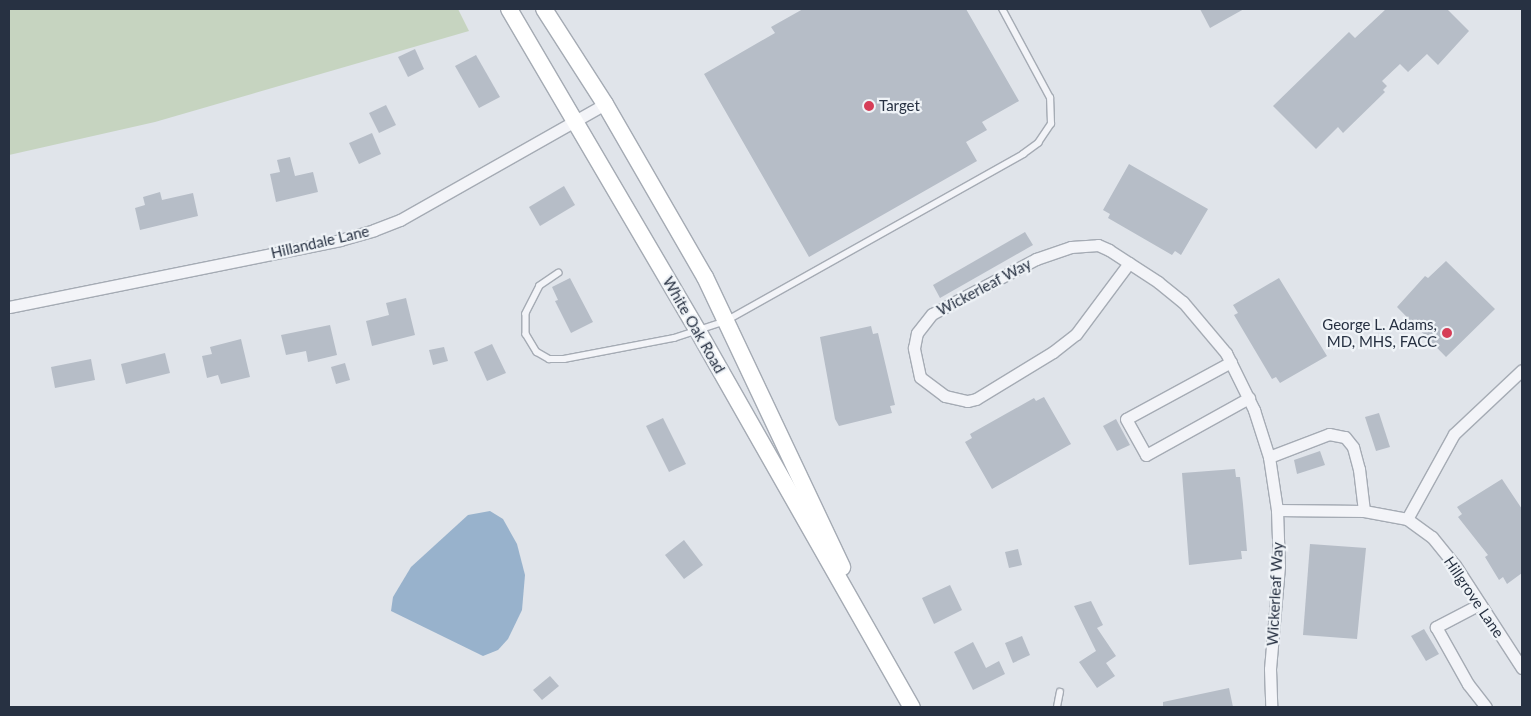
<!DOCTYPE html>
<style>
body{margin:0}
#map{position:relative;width:1531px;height:716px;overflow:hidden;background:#e0e4ea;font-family:Lato,sans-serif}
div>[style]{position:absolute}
.green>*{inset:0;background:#c6d4c0}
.water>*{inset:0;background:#98b2cc}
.building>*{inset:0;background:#b6bdc7}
.roads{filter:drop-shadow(1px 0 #a5abb4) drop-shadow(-1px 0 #a5abb4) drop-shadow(0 1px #a5abb4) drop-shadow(0 -1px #a5abb4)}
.lane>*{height:5.5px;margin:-2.75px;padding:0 2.75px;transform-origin:2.75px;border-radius:2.75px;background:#f3f4f8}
.street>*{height:11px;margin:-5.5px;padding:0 5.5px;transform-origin:5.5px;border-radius:5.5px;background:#f3f4f8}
.secondary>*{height:16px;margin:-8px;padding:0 8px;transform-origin:8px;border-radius:8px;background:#fff}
.dots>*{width:14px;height:14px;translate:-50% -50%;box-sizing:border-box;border:2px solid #eff3f7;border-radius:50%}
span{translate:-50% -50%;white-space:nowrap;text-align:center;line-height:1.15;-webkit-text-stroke:4.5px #eff3f7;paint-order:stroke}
.poi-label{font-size:15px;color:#273142}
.left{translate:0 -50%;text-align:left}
.right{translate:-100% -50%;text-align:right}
.street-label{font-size:15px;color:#273142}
.frame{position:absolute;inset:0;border:10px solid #273142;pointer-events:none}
</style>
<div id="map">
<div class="green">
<div style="clip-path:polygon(9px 9px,458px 9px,469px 31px,155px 122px,9px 155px)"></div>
</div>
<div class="water">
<div style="clip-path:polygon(490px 511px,503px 519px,517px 544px,525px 575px,522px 610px,508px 639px,498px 650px,483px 656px,391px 611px,393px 597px,411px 567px,468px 515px)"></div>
</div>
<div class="building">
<div style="clip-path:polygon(803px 9px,966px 9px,1019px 101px,982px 122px,987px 130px,966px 142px,977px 161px,809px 257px,704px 74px,775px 33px,771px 27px)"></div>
<div style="clip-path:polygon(1200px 9px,1244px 9px,1210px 28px)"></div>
<div style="clip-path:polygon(1386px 9px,1447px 9px,1469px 31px,1438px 65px,1427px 54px,1408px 72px,1400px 64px,1382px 81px,1387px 86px,1383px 90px,1385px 92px,1343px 133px,1338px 127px,1316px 149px,1273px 106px,1349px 32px,1355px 38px)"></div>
<div style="clip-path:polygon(415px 49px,424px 69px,408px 77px,398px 57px)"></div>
<div style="clip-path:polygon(476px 55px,500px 97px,479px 108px,455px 66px)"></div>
<div style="clip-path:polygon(386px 105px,396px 125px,379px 133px,369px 113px)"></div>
<div style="clip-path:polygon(372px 133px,381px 154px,359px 164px,349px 143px)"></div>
<div style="clip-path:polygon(290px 157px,295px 176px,313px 172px,318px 192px,276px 202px,270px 174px,280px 172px,277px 160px)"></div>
<div style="clip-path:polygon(1129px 164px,1208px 209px,1181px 255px,1175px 251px,1172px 255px,1108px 218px,1110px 214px,1103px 210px)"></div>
<div style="clip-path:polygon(564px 186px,575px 205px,540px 226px,529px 207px)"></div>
<div style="clip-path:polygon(160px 192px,162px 200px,193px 193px,198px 216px,140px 230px,135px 208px,145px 205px,143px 197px)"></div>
<div style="clip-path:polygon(1025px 232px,1033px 245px,940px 298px,933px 285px)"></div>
<div style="clip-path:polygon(1446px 261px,1495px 309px,1446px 357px,1397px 307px,1425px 276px,1428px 278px)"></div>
<div style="clip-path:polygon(570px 278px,593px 322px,571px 333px,555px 301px,558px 300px,552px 287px)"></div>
<div style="clip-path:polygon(1279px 278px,1327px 356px,1280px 383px,1276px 377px,1272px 379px,1234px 315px,1238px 313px,1233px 305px)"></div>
<div style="clip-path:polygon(406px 298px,415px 335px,372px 346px,366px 321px,389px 315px,386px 303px)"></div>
<div style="clip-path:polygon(330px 325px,337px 355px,308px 362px,306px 351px,286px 355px,281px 335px)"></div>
<div style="clip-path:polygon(871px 326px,873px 334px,878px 333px,895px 405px,890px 406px,892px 413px,839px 426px,835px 419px,820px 337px)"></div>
<div style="clip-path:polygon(241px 339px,250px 377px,221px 384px,218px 375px,207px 378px,202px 356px,212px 354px,210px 347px)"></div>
<div style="clip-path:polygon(492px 344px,506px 373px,487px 381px,474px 352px)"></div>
<div style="clip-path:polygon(444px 347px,448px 361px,433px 365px,429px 350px)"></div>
<div style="clip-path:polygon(165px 353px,170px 373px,126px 384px,121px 364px)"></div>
<div style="clip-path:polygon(91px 359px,95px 380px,55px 388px,51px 367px)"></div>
<div style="clip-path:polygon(345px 363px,350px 380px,336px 384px,331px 367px)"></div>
<div style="clip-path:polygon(1044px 397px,1071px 444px,992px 489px,965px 442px,972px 438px,970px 434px,1034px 398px,1036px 401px)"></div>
<div style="clip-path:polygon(1379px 413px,1390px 447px,1376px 451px,1365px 417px)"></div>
<div style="clip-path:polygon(663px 418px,686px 464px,669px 472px,646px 426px)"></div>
<div style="clip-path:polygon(1116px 419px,1130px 445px,1117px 451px,1103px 426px)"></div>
<div style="clip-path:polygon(1320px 451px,1325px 465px,1297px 474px,1294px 460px)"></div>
<div style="clip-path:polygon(1235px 469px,1236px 477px,1240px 477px,1243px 504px,1247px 551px,1241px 551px,1242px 559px,1189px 565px,1182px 473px)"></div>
<div style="clip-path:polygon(1502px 479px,1522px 509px,1522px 573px,1507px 584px,1503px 577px,1499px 580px,1485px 557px,1488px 555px,1458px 517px,1462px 514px,1457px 507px)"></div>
<div style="clip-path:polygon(684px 540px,703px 565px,684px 579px,665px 555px)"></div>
<div style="clip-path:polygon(1310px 544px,1366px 548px,1357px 639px,1303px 635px)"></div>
<div style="clip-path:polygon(1018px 549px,1022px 565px,1009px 568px,1005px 552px)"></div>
<div style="clip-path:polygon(950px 585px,962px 610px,934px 624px,922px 598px)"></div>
<div style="clip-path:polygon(1091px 601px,1103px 625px,1097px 628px,1116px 656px,1106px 663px,1115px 676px,1097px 688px,1079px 662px,1096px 651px,1074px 606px)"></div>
<div style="clip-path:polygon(1424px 629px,1439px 654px,1426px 661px,1411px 636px)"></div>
<div style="clip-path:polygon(1022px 636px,1030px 655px,1013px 663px,1005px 643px)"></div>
<div style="clip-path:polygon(973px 642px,986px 668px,999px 661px,1005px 674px,973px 690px,954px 652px)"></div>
<div style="clip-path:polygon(550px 676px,559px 686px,542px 700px,533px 690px)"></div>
<div style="clip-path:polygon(1229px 688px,1233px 707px,1163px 707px,1163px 702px)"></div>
</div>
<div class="roads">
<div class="lane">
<div style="left:559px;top:273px;width:23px;rotate:146deg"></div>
<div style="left:540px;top:286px;width:31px;rotate:117deg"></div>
<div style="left:526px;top:314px;width:20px;rotate:90deg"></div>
<div style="left:526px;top:334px;width:21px;rotate:59deg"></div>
<div style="left:537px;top:352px;width:14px;rotate:30deg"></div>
<div style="left:549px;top:359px;width:15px"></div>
<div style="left:564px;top:359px;width:112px;rotate:-10.8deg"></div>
<div style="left:674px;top:338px;width:55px;rotate:-18.1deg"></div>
<div style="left:726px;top:321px;width:341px;rotate:-29.3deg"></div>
<div style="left:1023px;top:154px;width:19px;rotate:-36deg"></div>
<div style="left:1038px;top:143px;width:23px;rotate:-56deg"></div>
<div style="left:1051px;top:124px;width:26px;rotate:-92deg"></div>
<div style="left:1050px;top:98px;width:101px;rotate:-118.3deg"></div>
<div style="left:1057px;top:707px;width:15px;rotate:-79deg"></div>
</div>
<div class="street">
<div style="left:1129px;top:263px;width:89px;rotate:126.7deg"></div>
<div style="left:1076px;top:334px;width:29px;rotate:142deg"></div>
<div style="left:1053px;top:352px;width:90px;rotate:148.6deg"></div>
<div style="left:976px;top:399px;width:9px;rotate:167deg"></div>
<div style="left:967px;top:401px;width:23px;rotate:-167deg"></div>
<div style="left:945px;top:396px;width:31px;rotate:-143deg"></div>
<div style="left:920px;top:377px;width:30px;rotate:-102deg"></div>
<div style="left:914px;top:348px;width:15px;rotate:-79deg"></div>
<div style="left:917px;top:333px;width:24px;rotate:-52deg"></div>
<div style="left:932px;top:314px;width:118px;rotate:-27.9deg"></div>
<div style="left:1036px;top:259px;width:37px;rotate:-19deg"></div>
<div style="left:1071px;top:247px;width:27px;rotate:-4deg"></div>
<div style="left:1098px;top:245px;width:12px;rotate:24deg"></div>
<div style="left:1109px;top:250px;width:59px;rotate:33.1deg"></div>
<div style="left:1158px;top:282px;width:32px;rotate:39deg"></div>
<div style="left:1183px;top:302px;width:67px;rotate:49.9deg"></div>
<div style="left:1226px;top:353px;width:64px;rotate:63.8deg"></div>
<div style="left:1254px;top:410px;width:49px;rotate:72.3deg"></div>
<div style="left:1269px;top:457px;width:54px;rotate:81.4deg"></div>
<div style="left:1277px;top:510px;width:56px;rotate:88deg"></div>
<div style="left:1279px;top:566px;width:103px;rotate:95deg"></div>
<div style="left:1270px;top:669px;width:38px;rotate:88deg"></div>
<div style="left:9px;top:307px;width:338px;rotate:-11.4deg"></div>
<div style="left:340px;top:240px;width:35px;rotate:-16deg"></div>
<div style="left:374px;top:230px;width:28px;rotate:-21deg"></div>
<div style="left:400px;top:220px;width:236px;rotate:-29.5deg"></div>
<div style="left:1231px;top:362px;width:119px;rotate:151.5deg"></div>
<div style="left:1126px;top:419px;width:41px;rotate:60.9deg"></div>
<div style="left:1146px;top:455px;width:118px;rotate:-29deg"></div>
<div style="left:1269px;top:457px;width:64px;rotate:-21deg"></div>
<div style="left:1329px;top:434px;width:16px;rotate:11deg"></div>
<div style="left:1345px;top:437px;width:13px;rotate:51deg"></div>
<div style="left:1353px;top:447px;width:23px;rotate:75deg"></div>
<div style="left:1359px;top:469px;width:42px;rotate:83.2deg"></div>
<div style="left:1277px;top:510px;width:87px;rotate:0.7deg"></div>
<div style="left:1364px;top:511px;width:44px;rotate:10.5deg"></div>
<div style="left:1407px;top:519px;width:31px;rotate:36deg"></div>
<div style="left:1432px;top:537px;width:36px;rotate:51deg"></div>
<div style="left:1455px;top:565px;width:123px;rotate:57deg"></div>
<div style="left:1407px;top:519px;width:97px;rotate:-61.1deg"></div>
<div style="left:1454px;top:434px;width:93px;rotate:-43.3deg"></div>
<div style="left:1480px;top:604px;width:50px;rotate:152.4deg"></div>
<div style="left:1436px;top:627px;width:65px;rotate:60.7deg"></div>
<div style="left:1468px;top:684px;width:29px;rotate:52deg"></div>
</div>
<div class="secondary">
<div style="left:509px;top:9px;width:373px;rotate:59.6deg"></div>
<div style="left:698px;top:331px;width:433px;rotate:60.4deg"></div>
<div style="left:544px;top:9px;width:113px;rotate:57.3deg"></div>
<div style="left:605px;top:104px;width:200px;rotate:60deg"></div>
<div style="left:705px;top:277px;width:321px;rotate:64.7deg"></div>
</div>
</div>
<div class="dots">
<div style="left:869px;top:106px;background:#d63d57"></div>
<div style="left:1447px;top:333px;background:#d63d57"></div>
</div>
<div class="poi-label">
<span class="left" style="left:879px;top:106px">Target</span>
<span class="right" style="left:1437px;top:333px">George L. Adams,<br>MD, MHS, FACC</span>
</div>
<div class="street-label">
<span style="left:320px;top:242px;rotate:-13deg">Hillandale Lane</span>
<span style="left:984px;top:287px;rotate:-28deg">Wickerleaf Way</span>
<span style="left:694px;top:325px;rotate:60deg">White Oak Road</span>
<span style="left:1275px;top:594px;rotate:-87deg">Wickerleaf Way</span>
<span style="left:1474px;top:597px;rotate:56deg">Hillgrove Lane</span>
</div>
<div class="frame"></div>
</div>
